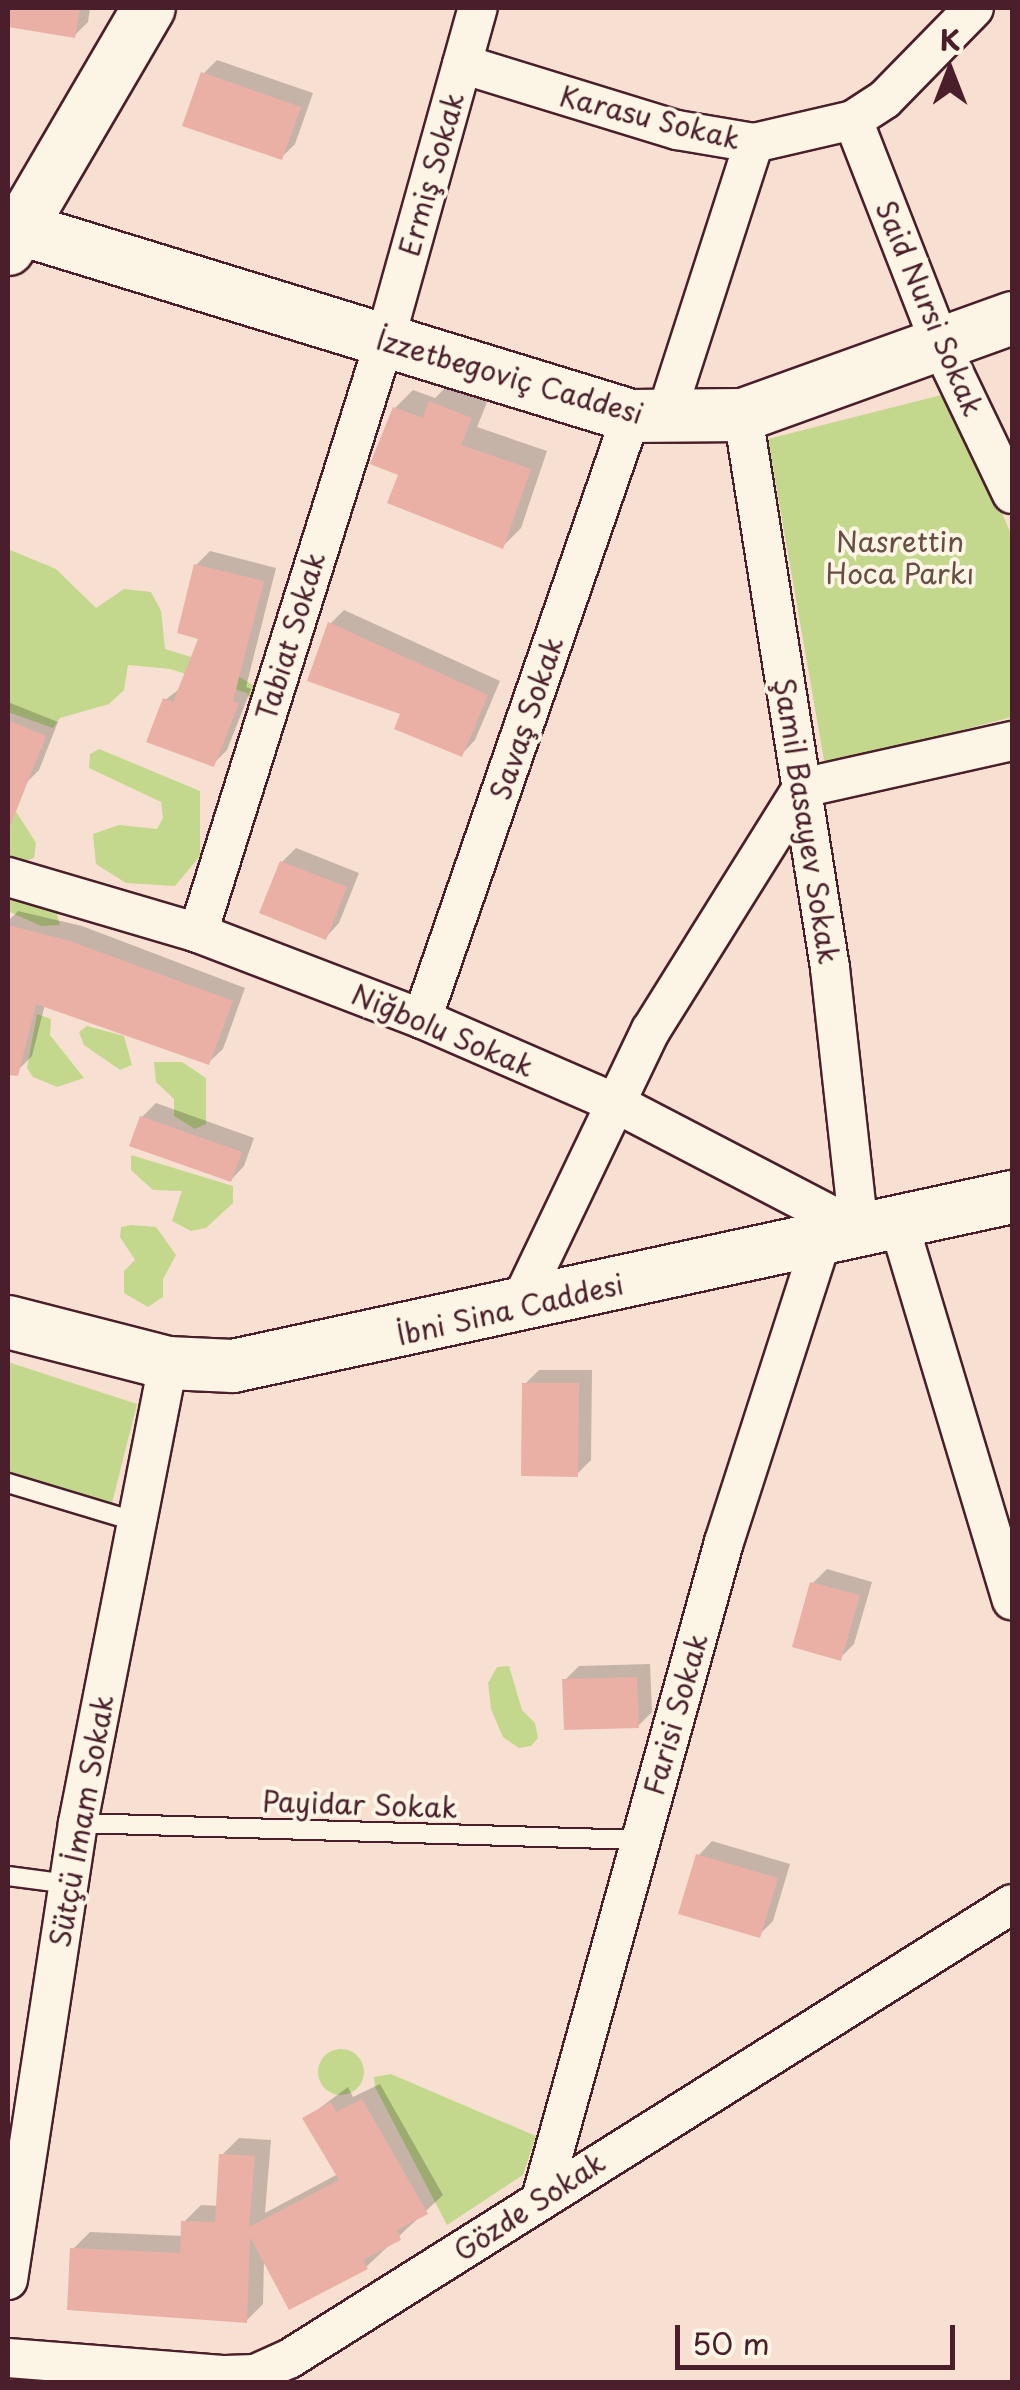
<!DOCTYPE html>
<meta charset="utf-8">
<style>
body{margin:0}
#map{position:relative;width:1020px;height:2390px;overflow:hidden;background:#f7e0d2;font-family:"Playpen Sans",sans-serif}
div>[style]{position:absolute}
.green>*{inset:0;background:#c4d88d}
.round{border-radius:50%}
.shadow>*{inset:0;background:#0003}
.building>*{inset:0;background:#eab0a6}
.roads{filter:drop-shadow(2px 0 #4a1f2b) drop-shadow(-2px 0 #4a1f2b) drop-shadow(0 2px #4a1f2b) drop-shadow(0 -2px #4a1f2b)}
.lane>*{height:18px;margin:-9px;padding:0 9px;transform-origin:9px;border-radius:9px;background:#fcf5e5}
.street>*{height:38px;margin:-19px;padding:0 19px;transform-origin:19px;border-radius:19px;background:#fcf5e5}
.secondary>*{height:52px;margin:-26px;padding:0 26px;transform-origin:26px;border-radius:26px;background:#fcf5e5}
span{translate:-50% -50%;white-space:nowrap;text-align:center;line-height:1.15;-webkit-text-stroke:8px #fcf5e5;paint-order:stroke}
.street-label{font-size:28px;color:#4a1f2b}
.park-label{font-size:28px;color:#684d44}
.frame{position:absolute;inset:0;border:10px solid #4a1f2b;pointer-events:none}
.north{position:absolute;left:900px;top:20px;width:100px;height:100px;-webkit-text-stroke:8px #fcf5e5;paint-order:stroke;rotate:0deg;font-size:28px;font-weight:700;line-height:40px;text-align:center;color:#4a1f2b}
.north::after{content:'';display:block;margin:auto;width:35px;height:45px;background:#4a1f2b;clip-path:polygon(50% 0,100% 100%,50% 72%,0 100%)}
.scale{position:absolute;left:675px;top:2325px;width:280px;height:45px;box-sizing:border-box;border:5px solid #4a1f2b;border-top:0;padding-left:12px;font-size:30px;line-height:35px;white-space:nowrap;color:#4a1f2b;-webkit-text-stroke:8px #fcf5e5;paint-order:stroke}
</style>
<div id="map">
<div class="green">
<div style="clip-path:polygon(949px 393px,1012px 536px,1012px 717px,825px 766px,768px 439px)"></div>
<div style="clip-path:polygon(8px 549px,56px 569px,96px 608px,124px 589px,151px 592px,161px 611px,165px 649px,223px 667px,261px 690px,244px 748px,237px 738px,252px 705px,247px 693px,170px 669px,128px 665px,124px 690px,109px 704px,60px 718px,53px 728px,8px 712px)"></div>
<div style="clip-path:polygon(99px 749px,200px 791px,200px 856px,175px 886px,126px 883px,96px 864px,93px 834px,119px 825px,157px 829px,163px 818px,161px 802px,89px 768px,90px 754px)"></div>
<div style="clip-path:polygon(8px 799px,36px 843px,34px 858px,17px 864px,8px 861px)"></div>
<div style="clip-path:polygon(8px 879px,56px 910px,60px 925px,41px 926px,8px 911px)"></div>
<div style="clip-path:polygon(37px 1014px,51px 1019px,50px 1035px,84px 1078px,57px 1087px,33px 1077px,27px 1068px)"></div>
<div style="clip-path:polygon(87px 1026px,124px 1036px,132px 1065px,120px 1070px,84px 1045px,79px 1032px)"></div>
<div style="clip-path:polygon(154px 1062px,182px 1062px,206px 1078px,206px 1124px,195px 1129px,174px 1116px,174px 1099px,156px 1082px)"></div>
<div style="clip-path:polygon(131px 1155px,233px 1186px,233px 1203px,206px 1228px,191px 1231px,172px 1221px,182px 1191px,153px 1190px,131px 1170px)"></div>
<div style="clip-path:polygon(131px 1225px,156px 1227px,176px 1255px,163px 1279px,163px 1297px,148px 1307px,124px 1293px,124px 1271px,135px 1260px,120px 1237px,121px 1227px)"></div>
<div style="clip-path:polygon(8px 1362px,137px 1404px,111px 1507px,8px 1477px)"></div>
<div style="clip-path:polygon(509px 1666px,522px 1710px,535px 1723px,538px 1738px,531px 1746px,519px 1748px,503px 1737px,491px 1709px,488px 1683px,497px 1667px)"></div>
<div class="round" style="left:318px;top:2049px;width:46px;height:46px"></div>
<div style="clip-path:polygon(391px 2074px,536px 2136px,523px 2175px,447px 2225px,375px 2087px,374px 2077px)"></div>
</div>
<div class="shadow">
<div style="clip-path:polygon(8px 8px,90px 8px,88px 22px,74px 36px,8px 25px)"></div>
<div style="clip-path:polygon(217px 60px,313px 93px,295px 144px,281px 158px,203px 74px)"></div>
<div style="clip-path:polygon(449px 384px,488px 400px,477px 427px,547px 451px,521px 528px,503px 546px,401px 474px,395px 408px,413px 390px,435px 398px)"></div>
<div style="clip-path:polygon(210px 551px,276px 568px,246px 687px,251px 689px,227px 750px,213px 764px,165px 700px,182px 687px,201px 637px,196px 565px)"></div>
<div style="clip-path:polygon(344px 610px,500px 681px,475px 740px,462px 754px,403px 713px,330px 624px)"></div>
<div style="clip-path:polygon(8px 702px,58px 722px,39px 770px,25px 784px,8px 777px)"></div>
<div style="clip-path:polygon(296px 848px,359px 873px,339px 923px,326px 937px,282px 862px)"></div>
<div style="clip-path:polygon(18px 911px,82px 926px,245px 988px,223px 1049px,209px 1062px,45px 1004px,32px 1056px,18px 1070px,8px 1067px,8px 921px)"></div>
<div style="clip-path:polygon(156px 1103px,254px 1138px,244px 1166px,231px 1180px,142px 1117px)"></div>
<div style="clip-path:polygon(539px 1370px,592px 1370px,591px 1460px,577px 1474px,525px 1384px)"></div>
<div style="clip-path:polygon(827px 1569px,872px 1582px,854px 1644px,840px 1658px,813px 1583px)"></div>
<div style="clip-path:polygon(650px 1664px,652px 1712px,638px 1726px,565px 1680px,579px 1666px)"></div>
<div style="clip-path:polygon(712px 1841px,790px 1864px,773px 1921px,759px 1935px,699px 1855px)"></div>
<div style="clip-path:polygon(380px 2084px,443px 2195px,366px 2267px,264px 2259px,263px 2304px,246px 2321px,73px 2249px,90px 2232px,183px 2236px,184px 2222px,201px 2205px,219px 2206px,222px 2155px,239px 2138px,271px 2140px,265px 2213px,338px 2174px,305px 2119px,348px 2087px,353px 2097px)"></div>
</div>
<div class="building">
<div style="clip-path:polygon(8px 8px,80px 8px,75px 38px,8px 27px)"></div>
<div style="clip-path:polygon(201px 72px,301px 107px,282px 160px,182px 126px)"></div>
<div style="clip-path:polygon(429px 401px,472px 418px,461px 445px,531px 469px,503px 549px,387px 503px,398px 475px,370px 464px,393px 407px,423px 418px)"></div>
<div style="clip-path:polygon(194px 564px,264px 581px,233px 701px,239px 703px,214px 767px,146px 742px,163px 698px,173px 702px,198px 639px,177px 633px)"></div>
<div style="clip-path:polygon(328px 622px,488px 695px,462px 757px,394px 729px,400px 714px,307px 681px)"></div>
<div style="clip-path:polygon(8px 720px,46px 736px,9px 829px,8px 829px)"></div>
<div style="clip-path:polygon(280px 861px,347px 887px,326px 940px,259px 913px)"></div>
<div style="clip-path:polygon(8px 925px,67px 940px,233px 1001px,209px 1065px,36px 1004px,18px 1076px,8px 1075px)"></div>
<div style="clip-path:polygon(140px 1116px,242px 1152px,231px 1182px,129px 1146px)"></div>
<div style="clip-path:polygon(522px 1383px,579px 1383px,578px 1477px,521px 1476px)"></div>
<div style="clip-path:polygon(810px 1582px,860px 1595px,841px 1661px,792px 1647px)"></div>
<div style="clip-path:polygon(637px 1677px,639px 1728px,564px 1730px,562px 1679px)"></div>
<div style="clip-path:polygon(696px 1854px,778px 1878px,760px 1938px,678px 1914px)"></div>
<div style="clip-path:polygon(362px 2099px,428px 2214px,397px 2230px,401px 2240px,363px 2260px,368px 2269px,289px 2310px,250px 2237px,247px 2323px,67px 2310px,70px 2248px,180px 2253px,181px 2221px,215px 2222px,219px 2154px,255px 2156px,249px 2227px,339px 2180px,302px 2118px,331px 2102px,336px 2112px)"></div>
</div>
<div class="roads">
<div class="lane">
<div style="left:8px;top:1483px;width:135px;rotate:16.8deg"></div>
<div style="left:78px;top:1823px;width:562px;rotate:1.73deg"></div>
<div style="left:8px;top:1876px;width:62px;rotate:7.5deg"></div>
</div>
<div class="street">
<div style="left:462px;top:64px;width:225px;rotate:17.1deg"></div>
<div style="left:677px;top:130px;width:78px;rotate:9.6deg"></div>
<div style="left:754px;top:143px;width:102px;rotate:-13.1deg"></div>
<div style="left:853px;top:120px;width:38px;rotate:-33deg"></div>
<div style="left:885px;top:99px;width:127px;rotate:-45.6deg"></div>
<div style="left:853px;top:120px;width:243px;rotate:68.7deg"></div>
<div style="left:941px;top:346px;width:164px;rotate:64.4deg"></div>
<div style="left:743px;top:415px;width:560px;rotate:81.06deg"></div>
<div style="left:830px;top:968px;width:264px;rotate:83.7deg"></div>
<div style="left:665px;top:418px;width:289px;rotate:-72.1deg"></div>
<div style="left:8px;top:877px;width:198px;rotate:16.4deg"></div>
<div style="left:198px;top:933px;width:240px;rotate:21deg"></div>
<div style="left:422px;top:1019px;width:208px;rotate:23.5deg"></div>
<div style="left:613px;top:1102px;width:277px;rotate:27.5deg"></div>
<div style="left:198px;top:933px;width:622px;rotate:-72.5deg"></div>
<div style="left:385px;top:340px;width:345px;rotate:-74.4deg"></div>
<div style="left:422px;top:1019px;width:638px;rotate:-70.88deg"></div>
<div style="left:898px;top:1221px;width:396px;rotate:73.3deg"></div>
<div style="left:518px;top:1307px;width:307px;rotate:-64.4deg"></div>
<div style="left:651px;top:1030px;width:285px;rotate:-58deg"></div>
<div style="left:802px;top:788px;width:215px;rotate:-12.6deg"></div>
<div style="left:542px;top:2195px;width:678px;rotate:-74.43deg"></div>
<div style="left:724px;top:1542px;width:319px;rotate:-72.1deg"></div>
<div style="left:8px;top:2280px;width:462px;rotate:-81.3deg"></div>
<div style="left:78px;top:1823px;width:469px;rotate:-78.9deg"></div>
<div style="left:8px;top:2358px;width:218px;rotate:4.5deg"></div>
<div style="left:225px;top:2375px;width:30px;rotate:-2deg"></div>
<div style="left:255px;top:2374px;width:37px;rotate:-24deg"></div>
<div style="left:289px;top:2359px;width:854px;rotate:-32.18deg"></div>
</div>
<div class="secondary">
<div style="left:8px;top:225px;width:652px;rotate:17.04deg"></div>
<div style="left:631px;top:416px;width:112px;rotate:-0.5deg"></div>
<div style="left:743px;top:415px;width:286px;rotate:-19.8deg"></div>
<div style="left:8px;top:249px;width:279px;rotate:-59.7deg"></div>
<div style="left:8px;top:1322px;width:165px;rotate:14.4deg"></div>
<div style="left:168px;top:1363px;width:65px;rotate:2.6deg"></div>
<div style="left:233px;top:1366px;width:797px;rotate:-12.24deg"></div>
</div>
</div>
<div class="street-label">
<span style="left:650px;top:117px;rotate:14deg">Karasu Sokak</span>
<span style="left:431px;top:174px;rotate:-74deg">Ermiş Sokak</span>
<span style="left:930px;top:308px;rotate:67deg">Said Nursi Sokak</span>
<span style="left:510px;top:376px;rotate:16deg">İzzetbegoviç Caddesi</span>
<span style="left:290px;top:636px;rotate:-73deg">Tabiat Sokak</span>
<span style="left:526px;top:718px;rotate:-71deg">Savaş Sokak</span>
<span style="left:807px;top:821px;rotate:81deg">Şamil Basayev Sokak</span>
<span style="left:443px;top:1030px;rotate:23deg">Niğbolu Sokak</span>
<span style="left:510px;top:1309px;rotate:-13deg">İbni Sina Caddesi</span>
<span style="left:675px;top:1714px;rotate:-74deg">Farisi Sokak</span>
<span style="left:360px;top:1804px;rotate:2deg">Payidar Sokak</span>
<span style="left:81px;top:1821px;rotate:-80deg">Sütçü İmam Sokak</span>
<span style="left:529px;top:2206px;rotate:-33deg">Gözde Sokak</span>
</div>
<div class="park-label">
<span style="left:900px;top:557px">Nasrettin<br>Hoca Parkı</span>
</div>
<div class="frame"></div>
<div class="north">K</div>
<div class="scale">50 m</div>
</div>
